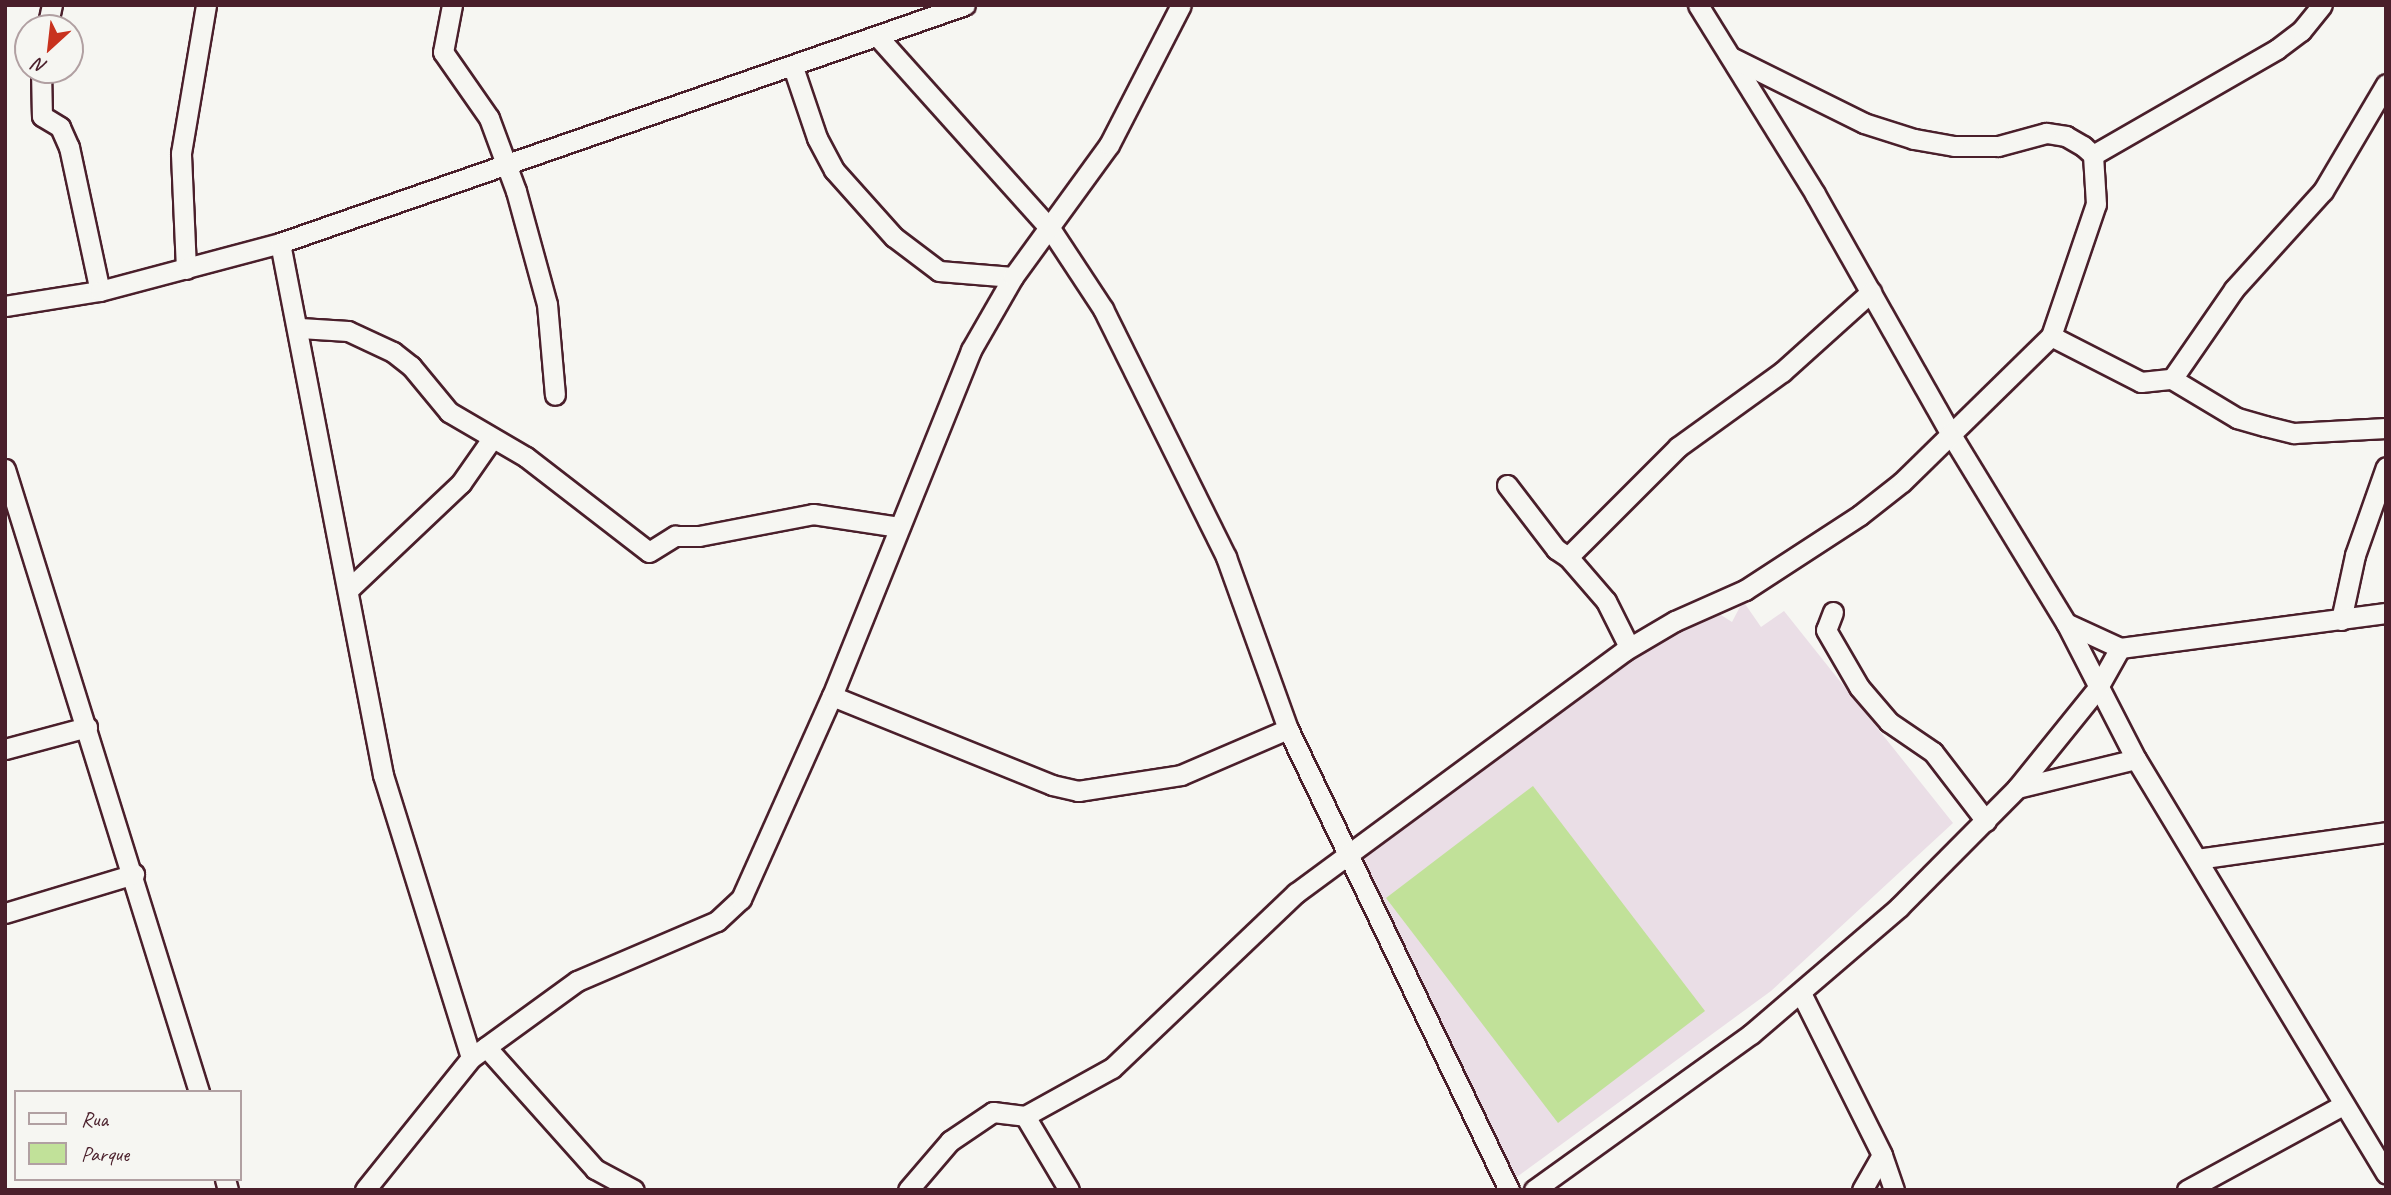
<!DOCTYPE html>
<style>
body{margin:0}
#map{position:relative;width:2391px;height:1195px;overflow:hidden;background:#f6f6f2;font-family:Caveat,sans-serif}
div>[style]{position:absolute}
.built>*{inset:0;background:#eadee6}
.green>*{inset:0;background:#c1e199}
.roads{filter:drop-shadow(2px 0 #4a1f2b) drop-shadow(-2px 0 #4a1f2b) drop-shadow(0 2px #4a1f2b) drop-shadow(0 -2px #4a1f2b)}
.minor>*{height:19px;margin:-9.5px;padding:0 9.5px;transform-origin:9.5px;border-radius:9.5px;background:#f6f6f2}
span{translate:-50% -50%;white-space:nowrap;text-align:center;line-height:1.15;-webkit-text-stroke:6px #f6f6f2;paint-order:stroke}
.frame{position:absolute;inset:0;border:7px solid #4a1f2b;pointer-events:none}
.legend{position:absolute;left:14px;top:1090px;width:228px;height:91px;box-sizing:border-box;background:#f6f6f2;border:2px solid #b1a0a2;margin:0;padding:9px 12px;list-style:none;font-size:21px;color:#4a1f2b}
.legend li{display:flex;align-items:center;gap:14px;height:35px}
.legend b{width:35px;border:2px solid #b1a0a2}
.north{position:absolute;left:14px;top:14px;width:70px;height:70px;box-sizing:border-box;background:#f6f6f2;border:2px solid #b1a0a2;border-radius:50%;rotate:207deg;font-size:19px;font-weight:700;line-height:28px;text-align:center;color:#4a1f2b}
.north::after{content:'';display:block;margin:auto;width:24px;height:32px;background:#c8321e;clip-path:polygon(50% 0,100% 100%,50% 72%,0 100%)}
</style>
<div id="map">
<div class="built">
<div style="clip-path:polygon(1743px 601px,1761px 627px,1784px 611px,1953px 823px,1771px 991px,1506px 1185px,1347px 855px,1629px 647px,1710px 608px,1732px 622px)"></div>
</div>
<div class="green">
<div style="clip-path:polygon(1533px 786px,1705px 1011px,1558px 1123px,1386px 898px)"></div>
</div>
<div class="roads">
<div class="minor">
<div style="left:452px;top:5px;width:48px;rotate:100.8deg"></div>
<div style="left:443px;top:52px;width:80px;rotate:55.1deg"></div>
<div style="left:489px;top:118px;width:78px;rotate:69.7deg"></div>
<div style="left:516px;top:191px;width:117px;rotate:74.7deg"></div>
<div style="left:547px;top:304px;width:91px;rotate:85deg"></div>
<div style="left:1698px;top:5px;width:222px;rotate:58.2deg"></div>
<div style="left:1815px;top:194px;width:274px;rotate:60.5deg"></div>
<div style="left:1950px;top:433px;width:223px;rotate:58.6deg"></div>
<div style="left:2066px;top:623px;width:153px;rotate:62.8deg"></div>
<div style="left:2136px;top:759px;width:484px;rotate:58.9deg"></div>
<div style="left:47px;top:28px;width:24px;rotate:-78deg"></div>
<div style="left:878px;top:37px;width:259px;rotate:48.1deg"></div>
<div style="left:1051px;top:230px;width:95px;rotate:56.6deg"></div>
<div style="left:1103px;top:309px;width:277px;rotate:63.6deg"></div>
<div style="left:1226px;top:557px;width:183px;rotate:70.2deg"></div>
<div style="left:1288px;top:729px;width:511px;rotate:64.39deg"></div>
<div style="left:793px;top:67px;width:75px;rotate:71.3deg"></div>
<div style="left:817px;top:138px;width:36px;rotate:62deg"></div>
<div style="left:834px;top:170px;width:90px;rotate:48.2deg"></div>
<div style="left:894px;top:237px;width:56px;rotate:37.1deg"></div>
<div style="left:939px;top:271px;width:74px;rotate:4.6deg"></div>
<div style="left:41px;top:70px;width:46px;rotate:88.8deg"></div>
<div style="left:42px;top:116px;width:21px;rotate:31deg"></div>
<div style="left:60px;top:127px;width:22px;rotate:66deg"></div>
<div style="left:69px;top:147px;width:147px;rotate:77.9deg"></div>
<div style="left:2093px;top:155px;width:212px;rotate:-29.9deg"></div>
<div style="left:2277px;top:49px;width:30px;rotate:-37deg"></div>
<div style="left:2301px;top:31px;width:33px;rotate:-51deg"></div>
<div style="left:280px;top:243px;width:542px;rotate:79.04deg"></div>
<div style="left:383px;top:775px;width:296px;rotate:72.7deg"></div>
<div style="left:471px;top:1058px;width:169px;rotate:128.8deg"></div>
<div style="left:186px;top:269px;width:116px;rotate:-92.5deg"></div>
<div style="left:181px;top:153px;width:150px;rotate:-80.4deg"></div>
<div style="left:5px;top:306px;width:96px;rotate:-9deg"></div>
<div style="left:100px;top:291px;width:186px;rotate:-14.9deg"></div>
<div style="left:280px;top:243px;width:725px;rotate:-19.16deg"></div>
<div style="left:300px;top:328px;width:48px;rotate:3.6deg"></div>
<div style="left:348px;top:331px;width:50px;rotate:25deg"></div>
<div style="left:393px;top:352px;width:23px;rotate:38deg"></div>
<div style="left:411px;top:366px;width:60px;rotate:50.4deg"></div>
<div style="left:449px;top:412px;width:89px;rotate:30.3deg"></div>
<div style="left:526px;top:457px;width:155px;rotate:37.7deg"></div>
<div style="left:649px;top:552px;width:31px;rotate:-32deg"></div>
<div style="left:675px;top:536px;width:24px"></div>
<div style="left:699px;top:536px;width:116px;rotate:-10.9deg"></div>
<div style="left:813px;top:514px;width:87px;rotate:8.6deg"></div>
<div style="left:2051px;top:336px;width:101px;rotate:27.1deg"></div>
<div style="left:2141px;top:382px;width:31px;rotate:-6deg"></div>
<div style="left:2172px;top:379px;width:76px;rotate:31deg"></div>
<div style="left:2237px;top:418px;width:29px;rotate:16deg"></div>
<div style="left:2265px;top:426px;width:30px;rotate:14deg"></div>
<div style="left:2294px;top:433px;width:92px;rotate:-3.1deg"></div>
<div style="left:2172px;top:379px;width:109px;rotate:-55.4deg"></div>
<div style="left:2234px;top:289px;width:132px;rotate:-47.8deg"></div>
<div style="left:2323px;top:191px;width:124px;rotate:-59.5deg"></div>
<div style="left:5px;top:469px;width:653px;rotate:72.7deg"></div>
<div style="left:1507px;top:485px;width:81px;rotate:52.6deg"></div>
<div style="left:1556px;top:549px;width:14px;rotate:34deg"></div>
<div style="left:1568px;top:557px;width:156px;rotate:-45deg"></div>
<div style="left:1678px;top:447px;width:128px;rotate:-35.8deg"></div>
<div style="left:1782px;top:372px;width:120px;rotate:-42deg"></div>
<div style="left:1568px;top:557px;width:58px;rotate:49.2deg"></div>
<div style="left:1606px;top:601px;width:51px;rotate:63.4deg"></div>
<div style="left:350px;top:588px;width:153px;rotate:-43.4deg"></div>
<div style="left:461px;top:483px;width:52px;rotate:-55.1deg"></div>
<div style="left:1833px;top:612px;width:19px;rotate:111deg"></div>
<div style="left:1826px;top:630px;width:66px;rotate:59.9deg"></div>
<div style="left:1859px;top:687px;width:46px;rotate:49.4deg"></div>
<div style="left:1889px;top:722px;width:53px;rotate:34.3deg"></div>
<div style="left:1933px;top:752px;width:87px;rotate:52.5deg"></div>
<div style="left:2341px;top:620px;width:66px;rotate:-77.8deg"></div>
<div style="left:2355px;top:555px;width:93px;rotate:-70.6deg"></div>
<div style="left:2066px;top:623px;width:60px;rotate:24.8deg"></div>
<div style="left:2120px;top:648px;width:268px;rotate:-7.5deg"></div>
<div style="left:832px;top:696px;width:237px;rotate:22deg"></div>
<div style="left:1052px;top:785px;width:27px;rotate:13deg"></div>
<div style="left:1078px;top:791px;width:104px;rotate:-8.8deg"></div>
<div style="left:1181px;top:775px;width:116px;rotate:-23.3deg"></div>
<div style="left:5px;top:749px;width:85px;rotate:-15deg"></div>
<div style="left:2017px;top:788px;width:122px;rotate:-13.7deg"></div>
<div style="left:2197px;top:859px;width:191px;rotate:-8.1deg"></div>
<div style="left:5px;top:913px;width:135px;rotate:-16.8deg"></div>
<div style="left:1801px;top:993px;width:181px;rotate:63.4deg"></div>
<div style="left:1882px;top:1155px;width:37px;rotate:71deg"></div>
<div style="left:486px;top:1047px;width:164px;rotate:48.2deg"></div>
<div style="left:595px;top:1169px;width:44px;rotate:28.3deg"></div>
<div style="left:471px;top:1058px;width:131px;rotate:-36deg"></div>
<div style="left:577px;top:981px;width:152px;rotate:-23.2deg"></div>
<div style="left:717px;top:921px;width:33px;rotate:-43deg"></div>
<div style="left:741px;top:899px;width:222px;rotate:-65.9deg"></div>
<div style="left:832px;top:696px;width:373px;rotate:-68.1deg"></div>
<div style="left:971px;top:350px;width:84px;rotate:-60.1deg"></div>
<div style="left:1013px;top:277px;width:163px;rotate:-54deg"></div>
<div style="left:1109px;top:145px;width:157px;rotate:-62.8deg"></div>
<div style="left:1025px;top:1116px;width:86px;rotate:59.3deg"></div>
<div style="left:225px;top:1179px;width:11px;rotate:75deg"></div>
<div style="left:908px;top:1190px;width:65px;rotate:-49.4deg"></div>
<div style="left:950px;top:1141px;width:52px;rotate:-34deg"></div>
<div style="left:993px;top:1112px;width:32px;rotate:7deg"></div>
<div style="left:1025px;top:1116px;width:99px;rotate:-28.9deg"></div>
<div style="left:1112px;top:1068px;width:254px;rotate:-43.6deg"></div>
<div style="left:1296px;top:893px;width:408px;rotate:-36.4deg"></div>
<div style="left:1624px;top:651px;width:59px;rotate:-30.5deg"></div>
<div style="left:1675px;top:621px;width:77px;rotate:-23.9deg"></div>
<div style="left:1745px;top:590px;width:137px;rotate:-33.1deg"></div>
<div style="left:1860px;top:515px;width:53px;rotate:-38.2deg"></div>
<div style="left:1902px;top:482px;width:209px;rotate:-44.4deg"></div>
<div style="left:2051px;top:336px;width:139px;rotate:-71.2deg"></div>
<div style="left:2096px;top:204px;width:49px;rotate:-93.5deg"></div>
<div style="left:2093px;top:155px;width:13px;rotate:-138deg"></div>
<div style="left:2083px;top:146px;width:20px;rotate:-150deg"></div>
<div style="left:2066px;top:136px;width:20px;rotate:-171deg"></div>
<div style="left:2046px;top:133px;width:50px;rotate:164.8deg"></div>
<div style="left:1998px;top:146px;width:44px;rotate:180deg"></div>
<div style="left:1954px;top:146px;width:41px;rotate:-170.1deg"></div>
<div style="left:1914px;top:139px;width:52px;rotate:-162.3deg"></div>
<div style="left:1864px;top:123px;width:148px;rotate:-153.6deg"></div>
<div style="left:1534px;top:1190px;width:267px;rotate:-35.7deg"></div>
<div style="left:1751px;top:1034px;width:195px;rotate:-40.6deg"></div>
<div style="left:1899px;top:907px;width:168px;rotate:-45.2deg"></div>
<div style="left:2017px;top:788px;width:127px;rotate:-51.1deg"></div>
<div style="left:2097px;top:689px;width:47px;rotate:-60.7deg"></div>
<div style="left:1862px;top:1190px;width:40px;rotate:-60.3deg"></div>
<div style="left:2187px;top:1190px;width:175px;rotate:-28.6deg"></div>
</div>
</div>
<div class="frame"></div>
<ul class="legend">
<li><b style="height:9px;background:#f6f6f2"></b>Rua</li>
<li><b style="height:19px;background:#c1e199"></b>Parque</li>
</ul>
<div class="north">N</div>
</div>
